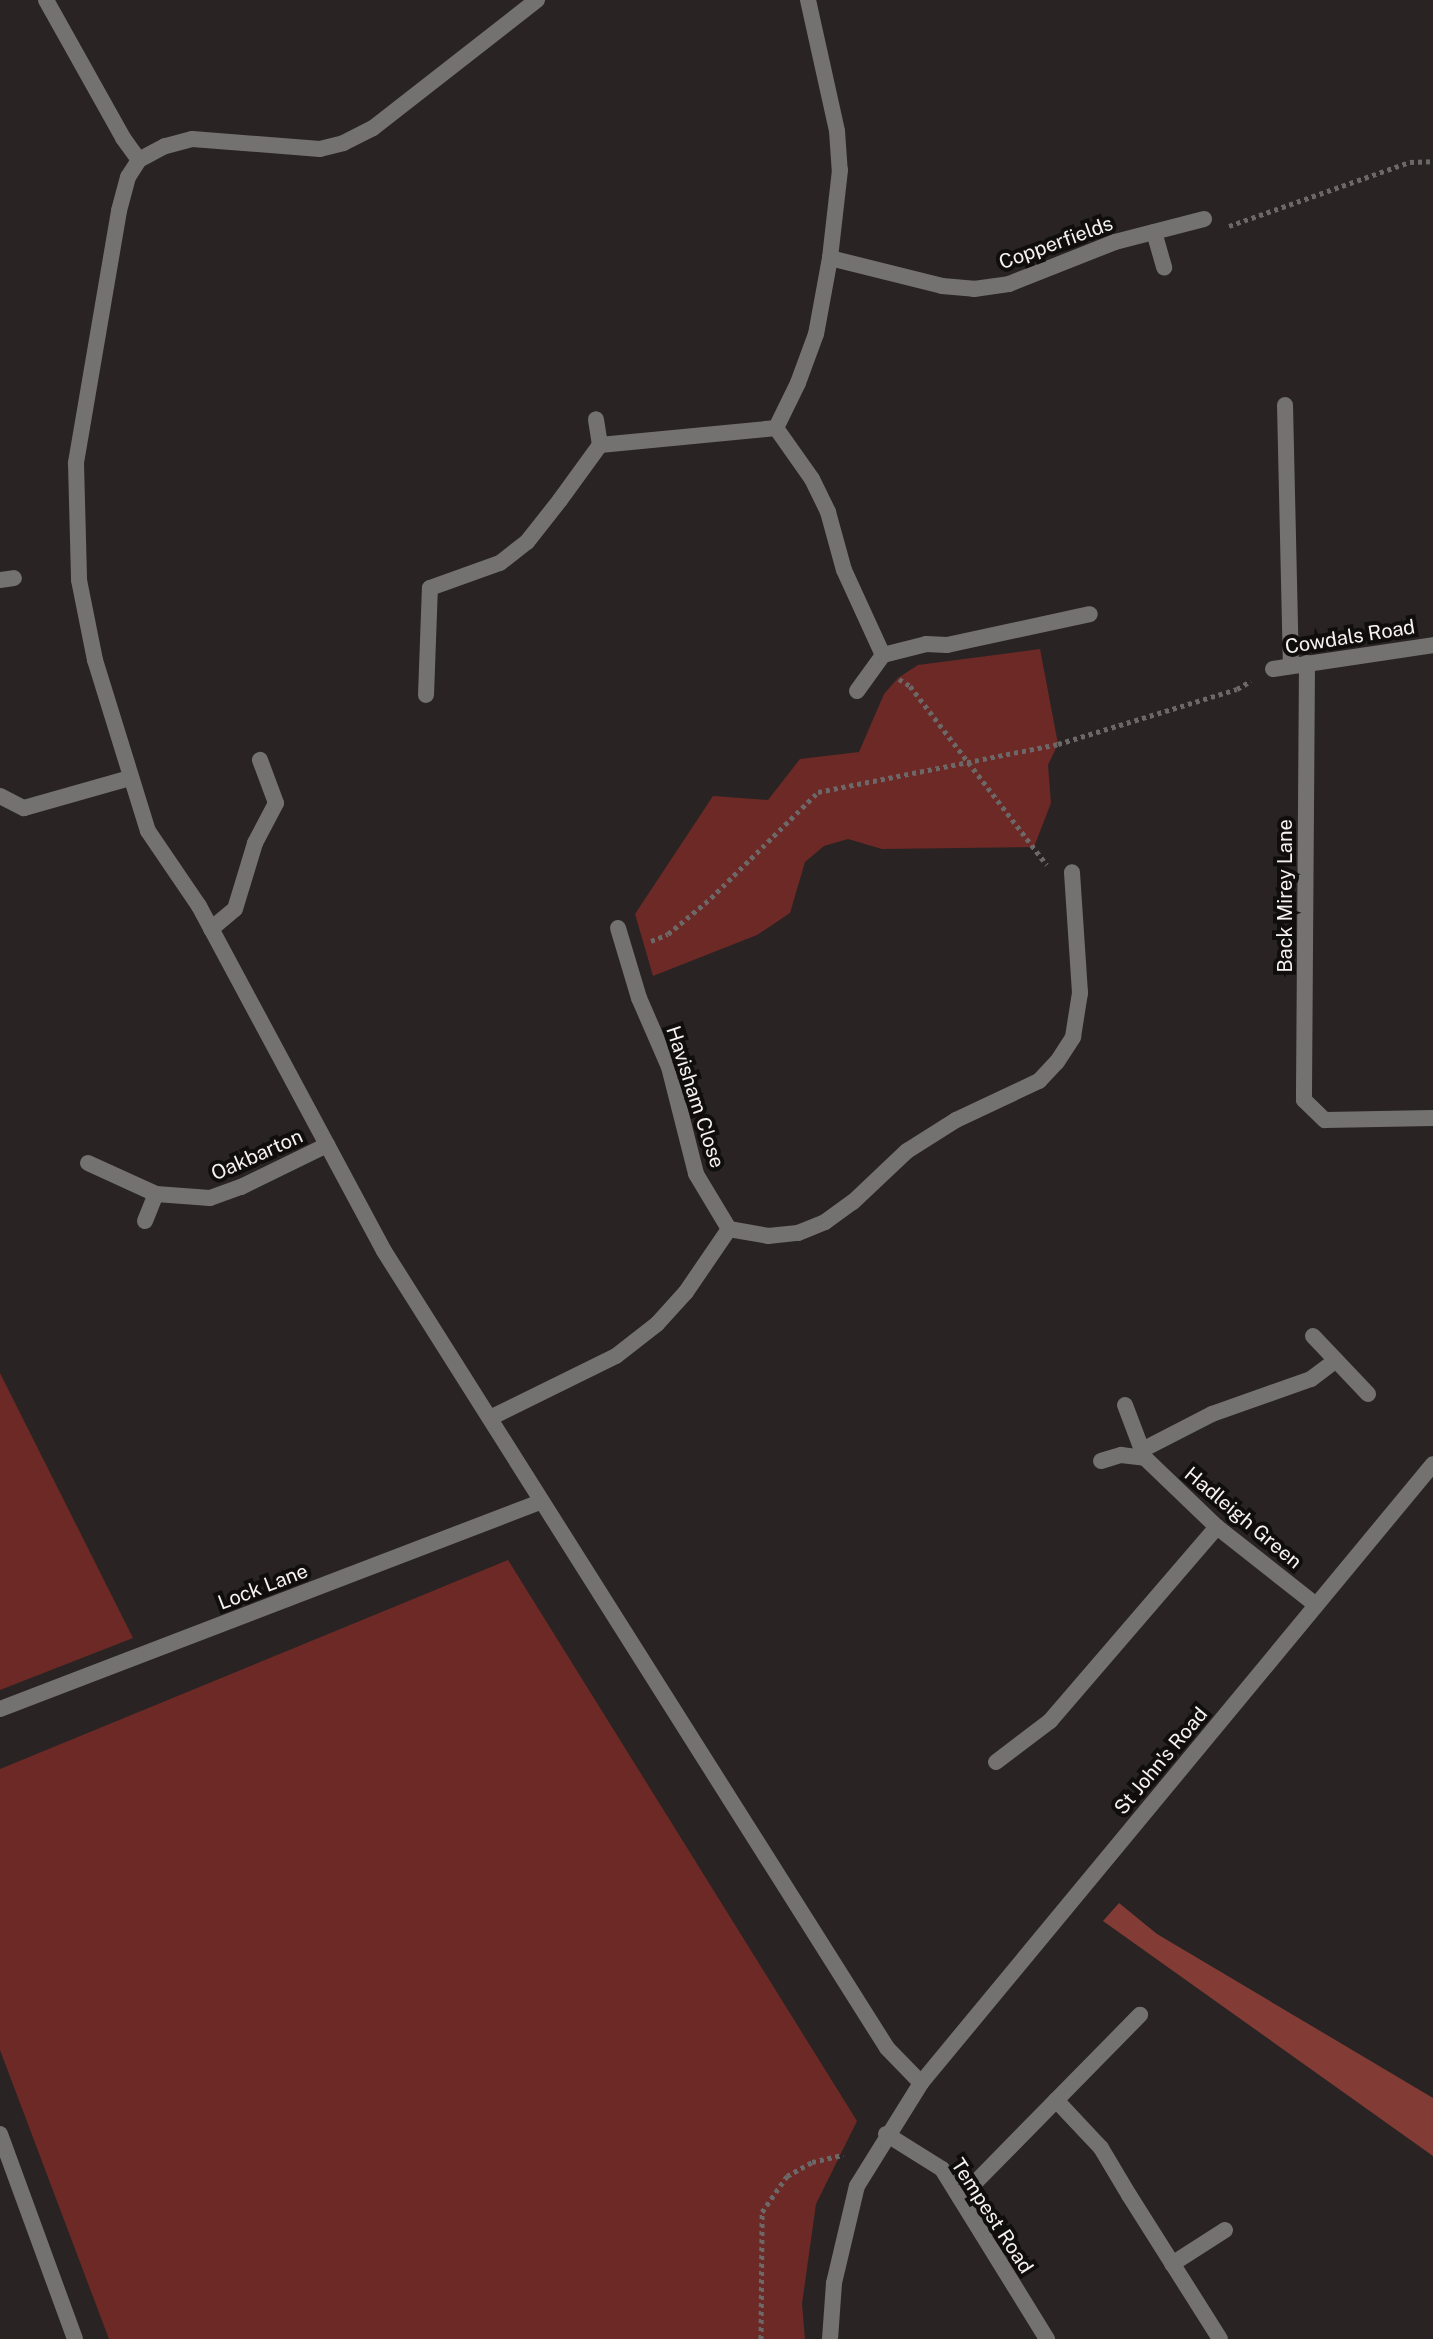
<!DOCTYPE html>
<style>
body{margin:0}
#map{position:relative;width:1433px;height:2339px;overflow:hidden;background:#292423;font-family:"Public Sans",sans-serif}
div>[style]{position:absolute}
.green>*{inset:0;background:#6c2925}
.forest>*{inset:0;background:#833b35}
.path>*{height:5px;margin-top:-2.5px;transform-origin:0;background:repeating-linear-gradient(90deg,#6c6867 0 4px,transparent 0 8px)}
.service>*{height:16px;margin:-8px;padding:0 8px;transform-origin:8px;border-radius:8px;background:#747171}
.minor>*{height:16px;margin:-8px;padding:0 8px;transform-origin:8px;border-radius:8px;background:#747171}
.tertiary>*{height:16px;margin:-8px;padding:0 8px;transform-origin:8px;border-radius:8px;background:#747171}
span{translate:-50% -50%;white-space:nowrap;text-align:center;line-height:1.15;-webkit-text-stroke:8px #100e0d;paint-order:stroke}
.street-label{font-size:20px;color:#f5f2f1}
</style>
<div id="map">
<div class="green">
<div style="clip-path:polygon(1040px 649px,1058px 744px,1048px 765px,1051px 803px,1034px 847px,882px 849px,848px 839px,824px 846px,805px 862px,790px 913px,757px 935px,653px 976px,635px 914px,713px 796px,768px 800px,800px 759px,859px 752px,884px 694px,898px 678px,918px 665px)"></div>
<div style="clip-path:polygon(0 1373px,133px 1638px,0 1690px)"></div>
<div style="clip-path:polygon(508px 1560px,857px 2121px,816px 2204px,802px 2304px,805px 2339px,109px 2339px,0 2050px,0 1769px)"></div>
</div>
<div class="forest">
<div style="clip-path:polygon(1119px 1903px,1157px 1934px,1433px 2098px,1433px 2156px,1103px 1921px)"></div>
</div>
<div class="path">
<div style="left:1229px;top:226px;width:192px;rotate:-19.5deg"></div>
<div style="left:1410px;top:162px;width:23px;rotate:-2deg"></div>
<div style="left:899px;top:679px;width:13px;rotate:32deg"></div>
<div style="left:910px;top:686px;width:225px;rotate:52.6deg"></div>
<div style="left:651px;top:941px;width:18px;rotate:-22deg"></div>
<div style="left:668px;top:934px;width:56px;rotate:-39.9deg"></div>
<div style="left:711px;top:898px;width:151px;rotate:-44.7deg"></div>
<div style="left:818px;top:792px;width:245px;rotate:-11.3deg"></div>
<div style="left:1058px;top:744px;width:187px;rotate:-17.1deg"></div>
<div style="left:1237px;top:689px;width:16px;rotate:-30deg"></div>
<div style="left:761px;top:2339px;width:127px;rotate:-89.5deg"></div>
<div style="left:762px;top:2212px;width:44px;rotate:-55.2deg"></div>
<div style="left:787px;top:2176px;width:29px;rotate:-29deg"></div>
<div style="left:812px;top:2162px;width:32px;rotate:-13deg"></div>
</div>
<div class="service">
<div style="left:1285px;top:405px;width:261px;rotate:88.7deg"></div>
<div style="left:926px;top:644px;width:21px;rotate:3deg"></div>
<div style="left:947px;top:645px;width:146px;rotate:-12.2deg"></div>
<div style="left:1307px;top:663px;width:437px;rotate:90.4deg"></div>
<div style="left:1304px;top:1100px;width:29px;rotate:44deg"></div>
<div style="left:1325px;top:1120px;width:108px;rotate:-1.1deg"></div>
<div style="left:426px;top:695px;width:107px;rotate:-87.9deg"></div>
<div style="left:430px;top:588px;width:74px;rotate:-19.7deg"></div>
<div style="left:500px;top:563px;width:34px;rotate:-38deg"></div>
<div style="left:527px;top:542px;width:53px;rotate:-51.8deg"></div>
<div style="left:211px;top:929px;width:31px;rotate:-40deg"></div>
<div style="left:235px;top:909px;width:69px;rotate:-73.1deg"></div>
<div style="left:255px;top:843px;width:45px;rotate:-62.3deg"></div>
<div style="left:276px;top:803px;width:46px;rotate:-110.4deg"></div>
<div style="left:1313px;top:1336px;width:80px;rotate:46.5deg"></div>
<div style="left:1142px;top:1450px;width:79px;rotate:-27.2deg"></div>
<div style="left:1212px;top:1414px;width:105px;rotate:-19.5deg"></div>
<div style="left:1311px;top:1379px;width:31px;rotate:-37deg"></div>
<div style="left:0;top:1709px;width:578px;rotate:-20.97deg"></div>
<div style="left:996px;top:1762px;width:68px;rotate:-37.2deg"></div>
<div style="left:1050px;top:1721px;width:256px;rotate:-49.3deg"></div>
<div style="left:1056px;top:2100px;width:66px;rotate:46.8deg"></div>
<div style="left:1101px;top:2148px;width:55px;rotate:59.2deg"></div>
<div style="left:0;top:2134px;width:218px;rotate:69.9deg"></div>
<div style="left:960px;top:2198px;width:257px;rotate:-45.5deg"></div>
</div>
<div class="minor">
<div style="left:46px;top:0;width:158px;rotate:60.8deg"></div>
<div style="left:123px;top:138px;width:27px;rotate:54deg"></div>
<div style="left:537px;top:0;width:208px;rotate:142deg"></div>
<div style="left:373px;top:128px;width:33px;rotate:153deg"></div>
<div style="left:344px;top:143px;width:25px;rotate:166deg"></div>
<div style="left:320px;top:149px;width:128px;rotate:-175.5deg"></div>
<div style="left:192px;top:139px;width:28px;rotate:165deg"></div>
<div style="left:165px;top:146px;width:30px;rotate:152deg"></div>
<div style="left:139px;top:160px;width:20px;rotate:123deg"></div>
<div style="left:128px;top:177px;width:35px;rotate:105deg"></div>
<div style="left:119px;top:211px;width:256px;rotate:99.7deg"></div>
<div style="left:76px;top:463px;width:117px;rotate:88.5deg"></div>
<div style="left:79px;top:580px;width:82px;rotate:78.7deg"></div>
<div style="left:95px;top:660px;width:179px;rotate:72.8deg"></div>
<div style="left:148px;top:831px;width:91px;rotate:55.8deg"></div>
<div style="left:199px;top:906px;width:391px;rotate:61.8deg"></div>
<div style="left:384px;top:1251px;width:942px;rotate:57.74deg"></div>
<div style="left:887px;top:2048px;width:49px;rotate:45.8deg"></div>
<div style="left:808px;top:0;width:134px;rotate:77.5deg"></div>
<div style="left:837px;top:131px;width:39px;rotate:86deg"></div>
<div style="left:840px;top:170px;width:89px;rotate:96.5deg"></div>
<div style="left:830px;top:258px;width:77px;rotate:100.4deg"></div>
<div style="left:816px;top:334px;width:52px;rotate:110.2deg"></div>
<div style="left:798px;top:383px;width:50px;rotate:116.1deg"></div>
<div style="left:776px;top:428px;width:62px;rotate:54.8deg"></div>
<div style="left:812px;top:479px;width:37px;rotate:64deg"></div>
<div style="left:828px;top:512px;width:60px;rotate:74.6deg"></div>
<div style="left:844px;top:570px;width:94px;rotate:65.4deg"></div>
<div style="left:1154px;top:232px;width:37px;rotate:74deg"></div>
<div style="left:830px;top:258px;width:115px;rotate:14deg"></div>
<div style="left:942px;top:286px;width:32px;rotate:5deg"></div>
<div style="left:974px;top:289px;width:35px;rotate:-8deg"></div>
<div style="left:1009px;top:284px;width:114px;rotate:-21.6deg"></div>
<div style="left:1115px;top:242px;width:92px;rotate:-14.5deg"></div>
<div style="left:600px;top:445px;width:177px;rotate:-5.5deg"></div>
<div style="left:560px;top:500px;width:68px;rotate:-54deg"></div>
<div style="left:600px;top:445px;width:26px;rotate:-99deg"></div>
<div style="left:0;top:580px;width:14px;rotate:-8deg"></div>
<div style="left:1273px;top:669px;width:162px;rotate:-8.5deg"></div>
<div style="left:857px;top:691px;width:44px;rotate:-54.2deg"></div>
<div style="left:883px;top:655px;width:44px;rotate:-14.3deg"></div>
<div style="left:0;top:796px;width:27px;rotate:27deg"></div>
<div style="left:24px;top:808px;width:110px;rotate:-15.8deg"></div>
<div style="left:618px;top:928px;width:73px;rotate:73.3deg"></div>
<div style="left:639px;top:998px;width:75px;rotate:66.5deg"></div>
<div style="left:669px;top:1067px;width:110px;rotate:75.8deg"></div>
<div style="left:696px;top:1174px;width:64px;rotate:59deg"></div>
<div style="left:729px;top:1229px;width:40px;rotate:10deg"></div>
<div style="left:768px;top:1236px;width:30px;rotate:-6deg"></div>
<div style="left:798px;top:1233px;width:29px;rotate:-22deg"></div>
<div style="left:825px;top:1222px;width:34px;rotate:-36deg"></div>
<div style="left:853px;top:1202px;width:74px;rotate:-43.4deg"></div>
<div style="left:907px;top:1151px;width:58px;rotate:-32.3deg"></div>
<div style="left:956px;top:1120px;width:92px;rotate:-25.2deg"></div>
<div style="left:1039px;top:1081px;width:26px;rotate:-47deg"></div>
<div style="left:1057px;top:1062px;width:30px;rotate:-57deg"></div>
<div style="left:1073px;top:1037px;width:45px;rotate:-81deg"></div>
<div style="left:1080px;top:993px;width:121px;rotate:-93.8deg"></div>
<div style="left:88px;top:1163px;width:75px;rotate:24.5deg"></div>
<div style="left:156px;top:1194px;width:54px;rotate:4.2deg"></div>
<div style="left:210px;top:1198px;width:33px;rotate:-20deg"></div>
<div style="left:241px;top:1187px;width:96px;rotate:-26deg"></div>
<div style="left:145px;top:1221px;width:29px;rotate:-68deg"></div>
<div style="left:1125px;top:1405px;width:57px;rotate:69.3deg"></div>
<div style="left:1145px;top:1458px;width:100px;rotate:43.8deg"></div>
<div style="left:1217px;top:1527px;width:126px;rotate:38.2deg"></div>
<div style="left:490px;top:1418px;width:140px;rotate:-26.2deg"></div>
<div style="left:616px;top:1356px;width:52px;rotate:-38deg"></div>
<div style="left:657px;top:1324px;width:43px;rotate:-47.8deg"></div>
<div style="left:686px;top:1292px;width:76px;rotate:-55.7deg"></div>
<div style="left:1101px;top:1461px;width:21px;rotate:-17deg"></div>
<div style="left:1121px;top:1455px;width:24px;rotate:7deg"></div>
<div style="left:886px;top:2134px;width:66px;rotate:32deg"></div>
<div style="left:942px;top:2169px;width:200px;rotate:58.3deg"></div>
<div style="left:1129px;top:2195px;width:170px;rotate:57.7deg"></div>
<div style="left:1172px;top:2264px;width:63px;rotate:-32.7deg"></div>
</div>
<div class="tertiary">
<div style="left:830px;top:2339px;width:56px;rotate:-85.9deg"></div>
<div style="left:834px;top:2283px;width:100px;rotate:-76.7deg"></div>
<div style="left:857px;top:2186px;width:121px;rotate:-58.1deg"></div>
<div style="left:921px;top:2083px;width:803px;rotate:-50.4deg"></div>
</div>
<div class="street-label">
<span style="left:1056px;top:243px;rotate:-20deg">Copperfields</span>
<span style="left:1350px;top:637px;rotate:-9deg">Cowdals Road</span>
<span style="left:1285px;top:896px;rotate:-90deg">Back Mirey Lane</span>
<span style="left:695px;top:1097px;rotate:72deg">Havisham Close</span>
<span style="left:257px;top:1155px;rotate:-24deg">Oakbarton</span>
<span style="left:1243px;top:1518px;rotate:40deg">Hadleigh Green</span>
<span style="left:263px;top:1587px;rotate:-21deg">Lock Lane</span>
<span style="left:1161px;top:1761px;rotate:-50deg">St John's Road</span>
<span style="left:992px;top:2216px;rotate:57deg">Tempest Road</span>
</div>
</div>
